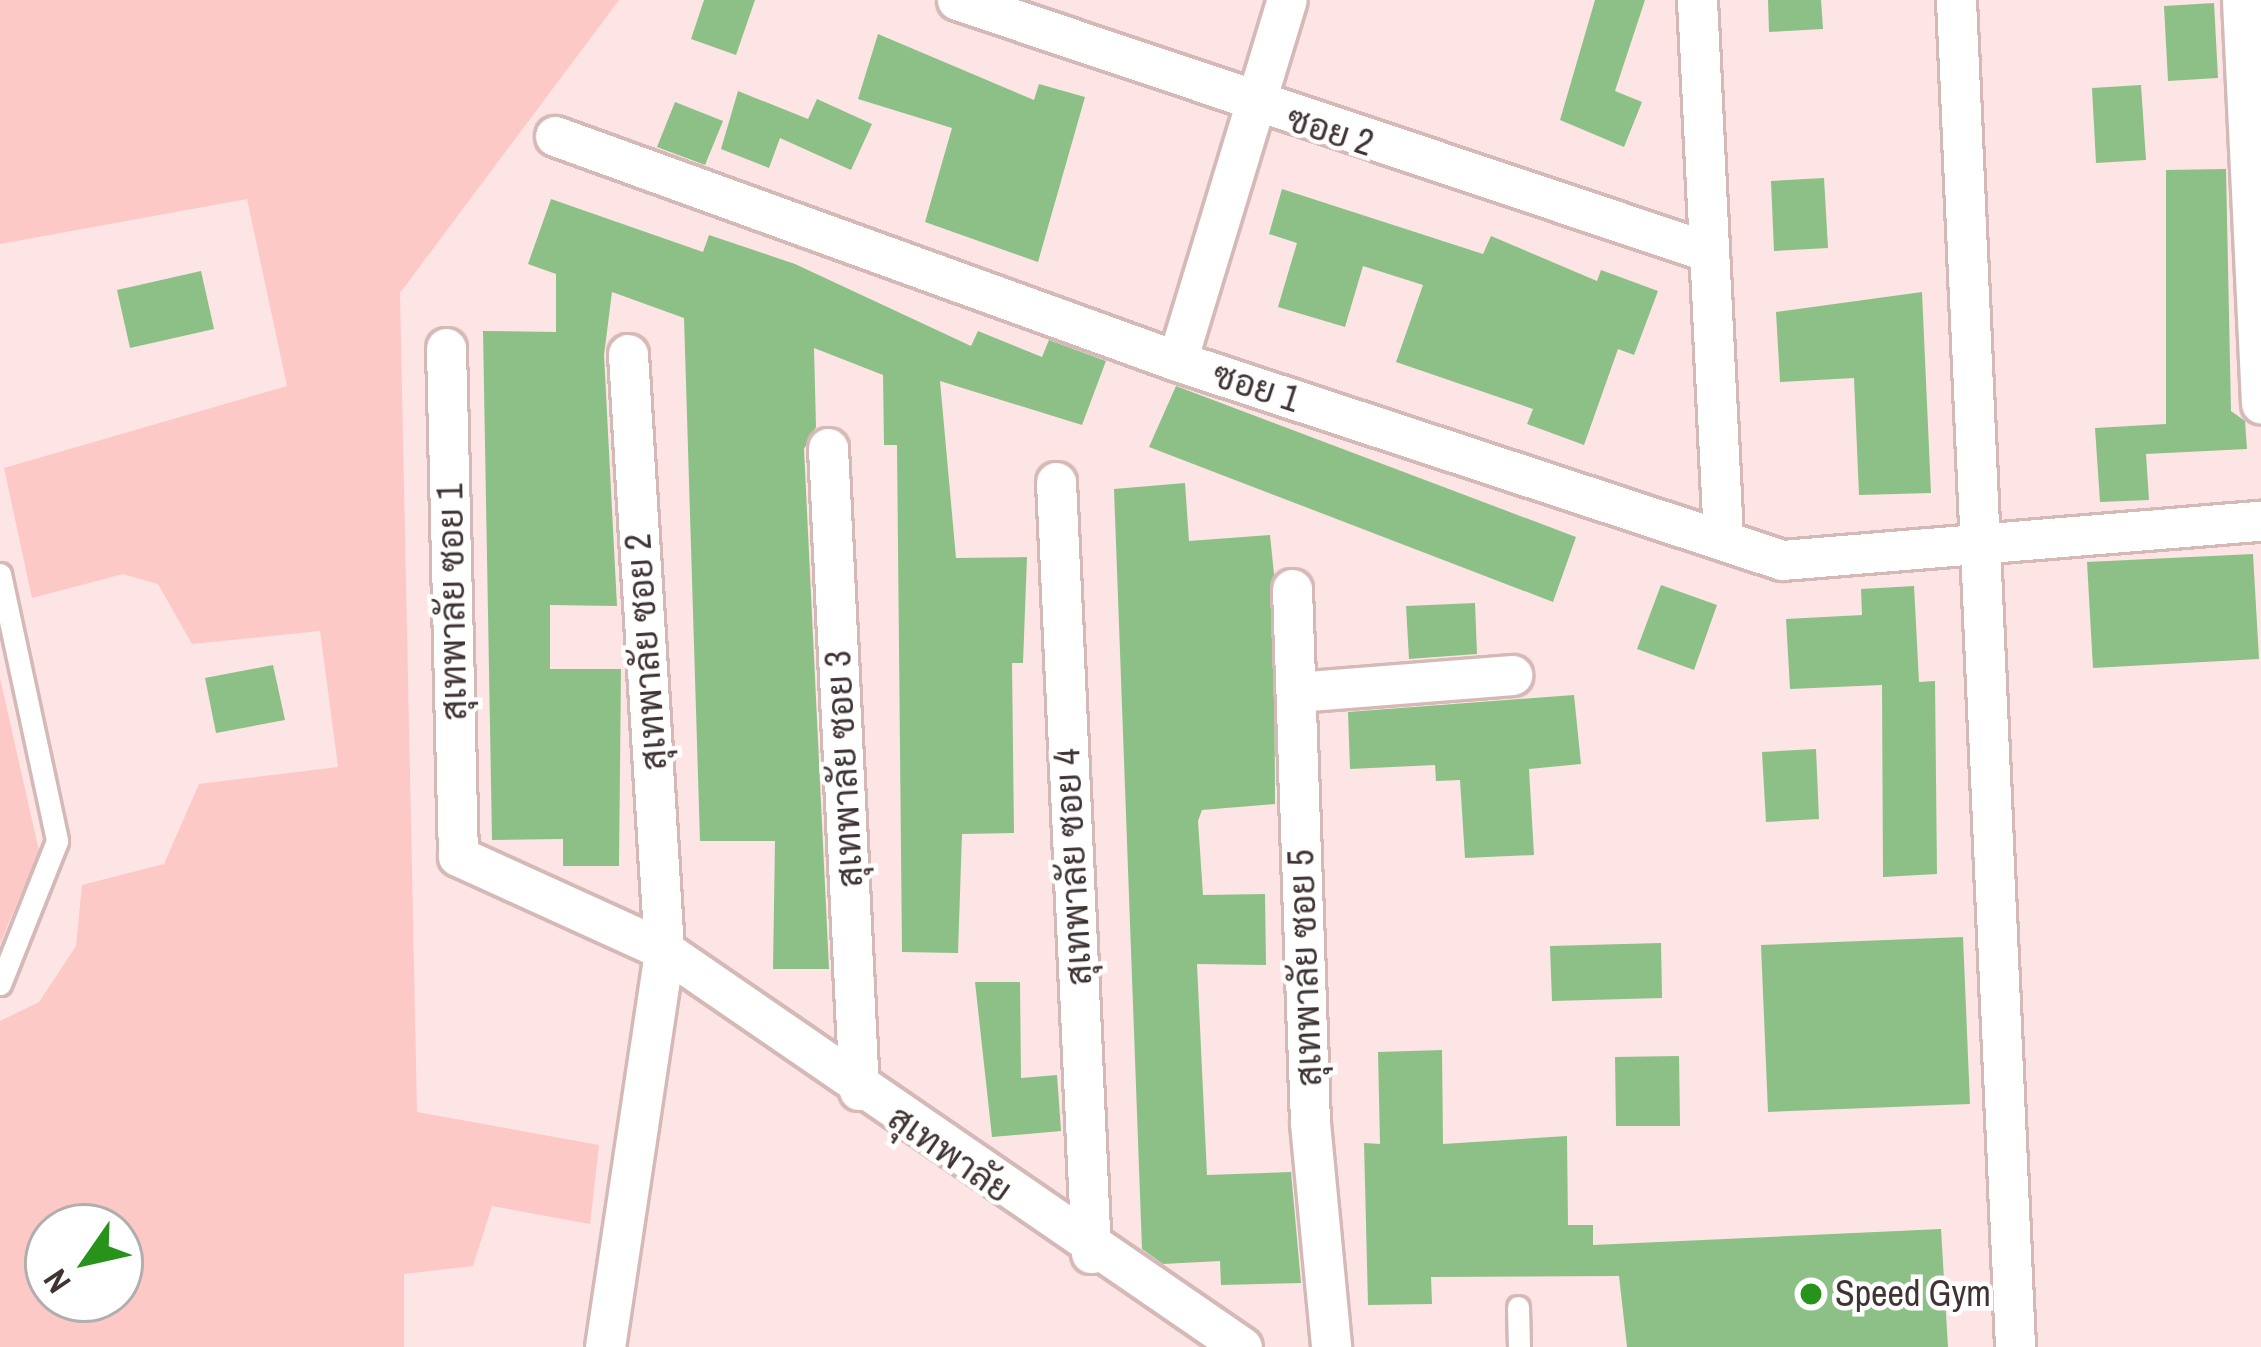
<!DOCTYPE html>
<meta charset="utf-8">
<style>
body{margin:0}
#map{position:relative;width:2261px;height:1347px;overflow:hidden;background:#fce5e4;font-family:"Archivo Narrow",Sarabun,sans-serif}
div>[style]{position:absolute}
.green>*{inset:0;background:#fdc9c7}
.building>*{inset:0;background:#8dc087}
.roads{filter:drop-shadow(3px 0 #d5b9b7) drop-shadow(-3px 0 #d5b9b7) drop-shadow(0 3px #d5b9b7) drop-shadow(0 -3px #d5b9b7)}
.service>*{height:21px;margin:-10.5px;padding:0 10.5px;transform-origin:10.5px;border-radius:10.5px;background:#fff}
.minor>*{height:39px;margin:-19.5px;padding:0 19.5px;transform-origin:19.5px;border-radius:19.5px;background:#fff}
.dots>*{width:33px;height:33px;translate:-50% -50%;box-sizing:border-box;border:6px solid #fff;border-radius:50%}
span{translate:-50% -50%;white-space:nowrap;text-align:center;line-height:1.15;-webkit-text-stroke:9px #fff;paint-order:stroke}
.street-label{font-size:36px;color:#3f3433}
.poi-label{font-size:36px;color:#3f3433}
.left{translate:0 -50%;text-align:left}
.north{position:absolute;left:24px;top:1203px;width:120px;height:120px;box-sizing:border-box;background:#fff;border:3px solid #b2aead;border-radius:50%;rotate:236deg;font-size:33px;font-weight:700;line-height:48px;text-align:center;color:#3f3433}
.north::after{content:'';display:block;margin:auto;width:42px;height:54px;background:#27931a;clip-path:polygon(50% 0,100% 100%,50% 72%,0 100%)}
</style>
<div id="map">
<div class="green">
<div style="clip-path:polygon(evenodd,0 0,619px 0,400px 293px,417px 1112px,599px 1145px,590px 1224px,492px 1206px,473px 1266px,404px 1274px,404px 1347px,0 1347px,0 1021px,39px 1002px,76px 946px,82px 885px,164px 864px,199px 784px,338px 767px,320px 631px,192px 644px,158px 584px,123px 574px,32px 598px,4px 468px,287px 386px,247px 199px,0 244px,0 0,48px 1227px,120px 1227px,120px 1299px,48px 1299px,48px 1227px)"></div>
<div style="clip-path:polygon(0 678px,39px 851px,0 944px)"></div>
</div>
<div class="building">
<div style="clip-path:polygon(704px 0,755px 0,736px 55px,691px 39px)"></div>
<div style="clip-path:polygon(1595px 0,1645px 0,1615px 91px,1642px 102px,1624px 147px,1560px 120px)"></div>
<div style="clip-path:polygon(1768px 0,1821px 0,1823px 29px,1769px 32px)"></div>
<div style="clip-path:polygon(2214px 3px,2218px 78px,2168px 81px,2164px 6px)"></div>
<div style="clip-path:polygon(878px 34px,1034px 100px,1039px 84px,1085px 97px,1038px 262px,925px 222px,952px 128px,858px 99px)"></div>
<div style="clip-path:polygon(2141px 85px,2146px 160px,2096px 163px,2092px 88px)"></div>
<div style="clip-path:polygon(738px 91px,808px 119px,817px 99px,872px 124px,851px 170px,780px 138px,769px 168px,721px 149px)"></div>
<div style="clip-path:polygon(675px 102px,723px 121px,705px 165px,657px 147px)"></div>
<div style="clip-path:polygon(2226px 169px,2231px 411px,2245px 421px,2247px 449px,2146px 454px,2149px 500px,2100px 502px,2095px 428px,2166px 424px,2166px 170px)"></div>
<div style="clip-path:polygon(1824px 178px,1828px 248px,1774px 251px,1771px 181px)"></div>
<div style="clip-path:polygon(1282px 189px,1483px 254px,1491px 236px,1597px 281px,1601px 270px,1658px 291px,1634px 355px,1618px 349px,1584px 445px,1527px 424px,1533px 409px,1396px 362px,1423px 285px,1363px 266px,1345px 327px,1278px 307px,1297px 243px,1269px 234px)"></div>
<div style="clip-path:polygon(551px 199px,703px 252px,709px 235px,795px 264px,971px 346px,978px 331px,1042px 357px,1049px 340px,1106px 361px,1082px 425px,940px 381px,956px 558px,1027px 557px,1023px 663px,1012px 663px,1014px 833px,962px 834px,958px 953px,902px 952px,897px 445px,884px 445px,883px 375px,814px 348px,816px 427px,804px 449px,829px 969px,773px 969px,775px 841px,700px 841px,684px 318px,612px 292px,604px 355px,617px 606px,550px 605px,550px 669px,621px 669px,619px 866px,563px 866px,563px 839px,492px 840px,483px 331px,556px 332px,556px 274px,528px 264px)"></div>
<div style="clip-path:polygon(201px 271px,214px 329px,130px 348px,117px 290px)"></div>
<div style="clip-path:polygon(1922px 292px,1931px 493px,1859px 495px,1854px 378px,1780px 382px,1776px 312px)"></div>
<div style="clip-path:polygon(1176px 386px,1576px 537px,1553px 602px,1149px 447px)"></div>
<div style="clip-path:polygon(1185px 483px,1189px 541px,1270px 535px,1274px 574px,1275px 804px,1202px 810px,1198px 821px,1203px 895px,1265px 894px,1266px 965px,1197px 964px,1207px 1175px,1291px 1172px,1301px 1283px,1221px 1285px,1220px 1261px,1163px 1264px,1142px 1249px,1114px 489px)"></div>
<div style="clip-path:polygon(2253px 554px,2259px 659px,2093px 668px,2087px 562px)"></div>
<div style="clip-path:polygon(1661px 585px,1717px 605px,1694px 670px,1637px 649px)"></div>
<div style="clip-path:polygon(1914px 586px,1919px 682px,1935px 681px,1937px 874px,1883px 877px,1882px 685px,1790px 689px,1786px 619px,1862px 615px,1861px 589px)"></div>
<div style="clip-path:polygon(1475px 603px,1477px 654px,1409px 659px,1406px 606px)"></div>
<div style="clip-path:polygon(273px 665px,285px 720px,216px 733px,205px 678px)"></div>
<div style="clip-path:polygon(1574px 695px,1581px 764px,1529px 769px,1534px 855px,1465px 858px,1460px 780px,1436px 781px,1435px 765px,1350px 769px,1348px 712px)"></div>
<div style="clip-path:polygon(1816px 749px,1819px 819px,1766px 822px,1762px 752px)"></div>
<div style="clip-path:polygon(1963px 937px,1970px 1104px,1768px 1112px,1761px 945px)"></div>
<div style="clip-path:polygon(1661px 943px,1662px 998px,1552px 1001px,1550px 946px)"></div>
<div style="clip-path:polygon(975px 982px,1020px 982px,1021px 1078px,1057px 1075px,1061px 1131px,992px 1137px)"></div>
<div style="clip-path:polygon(1442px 1050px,1443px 1144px,1567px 1136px,1568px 1225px,1593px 1225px,1593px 1245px,1941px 1229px,1948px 1347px,1627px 1347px,1619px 1276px,1431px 1277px,1432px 1304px,1368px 1305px,1364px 1143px,1380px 1144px,1378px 1052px)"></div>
<div style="clip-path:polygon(1679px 1056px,1680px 1126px,1616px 1126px,1615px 1057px)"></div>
</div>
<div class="roads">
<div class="service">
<div style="left:0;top:574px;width:273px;rotate:77.9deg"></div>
<div style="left:57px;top:841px;width:154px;rotate:111.7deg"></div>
<div style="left:1518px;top:1307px;width:40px;rotate:88.6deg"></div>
</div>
<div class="minor">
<div style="left:957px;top:0;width:790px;rotate:18.53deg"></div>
<div style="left:1697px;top:0;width:539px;rotate:87.23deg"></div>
<div style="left:1956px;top:0;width:1348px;rotate:87.49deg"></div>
<div style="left:2242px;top:0;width:404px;rotate:87.3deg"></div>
<div style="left:555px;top:136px;width:661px;rotate:19.89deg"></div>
<div style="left:1177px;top:361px;width:637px;rotate:18.21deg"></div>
<div style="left:1782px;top:560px;width:481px;rotate:-4.7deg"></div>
<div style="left:446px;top:348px;width:508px;rotate:88.65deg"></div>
<div style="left:458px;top:856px;width:226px;rotate:24.5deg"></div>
<div style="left:664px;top:950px;width:701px;rotate:34.48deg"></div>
<div style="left:1177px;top:361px;width:377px;rotate:-73.1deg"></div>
<div style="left:828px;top:448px;width:643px;rotate:87.24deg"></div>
<div style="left:1056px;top:482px;width:772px;rotate:87.4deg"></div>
<div style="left:1292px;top:589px;width:534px;rotate:88.07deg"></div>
<div style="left:1310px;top:1123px;width:225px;rotate:84.6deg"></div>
<div style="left:1296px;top:692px;width:217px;rotate:-4.5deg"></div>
<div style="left:605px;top:1347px;width:401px;rotate:-81.5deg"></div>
<div style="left:664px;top:950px;width:597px;rotate:-93.46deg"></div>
</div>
</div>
<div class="dots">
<div style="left:1811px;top:1294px;background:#27931a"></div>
</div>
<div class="street-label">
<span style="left:1330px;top:131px;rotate:18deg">ซอย 2</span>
<span style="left:1256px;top:387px;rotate:18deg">ซอย 1</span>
<span style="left:452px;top:602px;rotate:-91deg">สุเทพาลัย ซอย 1</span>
<span style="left:646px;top:652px;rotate:-94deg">สุเทพาลัย ซอย 2</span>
<span style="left:844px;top:769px;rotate:-93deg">สุเทพาลัย ซอย 3</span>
<span style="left:1073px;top:867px;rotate:-93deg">สุเทพาลัย ซอย 4</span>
<span style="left:1305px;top:968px;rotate:-92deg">สุเทพาลัย ซอย 5</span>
<span style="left:950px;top:1154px;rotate:35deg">สุเทพาลัย</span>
</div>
<div class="poi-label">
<span class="left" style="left:1835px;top:1294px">Speed Gym</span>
</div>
<div class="north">N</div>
</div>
